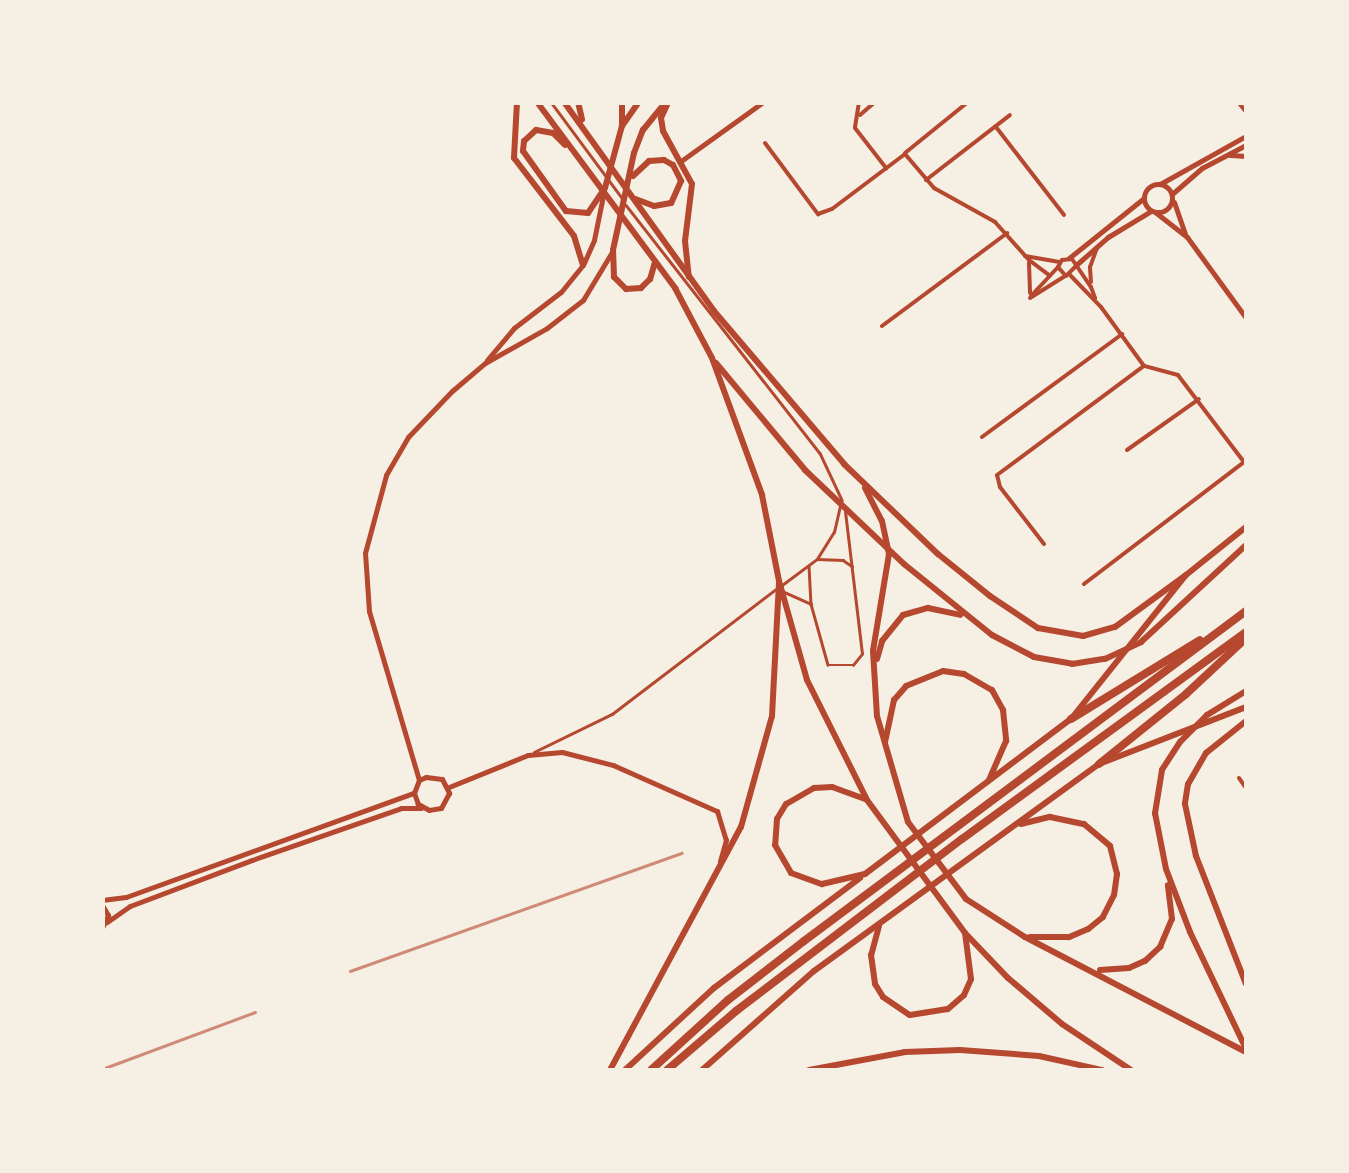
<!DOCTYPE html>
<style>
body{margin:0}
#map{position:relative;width:1349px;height:1173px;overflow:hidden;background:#f6efe4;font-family:"Sofia Sans Condensed",sans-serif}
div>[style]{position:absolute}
.service>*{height:2.5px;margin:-1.25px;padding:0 1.25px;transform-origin:1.25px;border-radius:1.25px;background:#b5482f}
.minor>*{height:4px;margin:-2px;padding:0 2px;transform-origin:2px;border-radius:2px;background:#b5482f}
.tertiary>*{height:5px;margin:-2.5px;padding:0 2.5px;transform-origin:2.5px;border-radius:2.5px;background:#b5482f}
.tertiary>.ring{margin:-2.5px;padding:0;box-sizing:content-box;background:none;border:5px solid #b5482f;border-radius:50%}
.primary>*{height:6px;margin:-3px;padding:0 3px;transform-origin:3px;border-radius:3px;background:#b5482f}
.trunk>*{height:8px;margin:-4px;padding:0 4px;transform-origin:4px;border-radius:4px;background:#b5482f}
.rail>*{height:2.5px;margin:-1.25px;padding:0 1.25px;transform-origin:1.25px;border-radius:1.25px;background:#cf8b77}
span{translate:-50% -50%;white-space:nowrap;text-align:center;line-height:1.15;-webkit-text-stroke:8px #f6efe4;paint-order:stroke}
.frame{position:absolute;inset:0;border:105px solid #f6efe4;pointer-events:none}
</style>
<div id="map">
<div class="service">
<div style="left:551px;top:102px;width:119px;rotate:53.5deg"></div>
<div style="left:626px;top:205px;width:315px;rotate:52deg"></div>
<div style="left:820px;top:453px;width:52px;rotate:64.9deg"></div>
<div style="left:817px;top:559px;width:26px;rotate:2deg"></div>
<div style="left:843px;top:560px;width:11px;rotate:34deg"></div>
<div style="left:809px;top:566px;width:38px;rotate:87deg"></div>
<div style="left:811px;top:604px;width:63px;rotate:74.4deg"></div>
<div style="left:828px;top:665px;width:25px"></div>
<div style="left:853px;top:665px;width:14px;rotate:-51deg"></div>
<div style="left:862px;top:654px;width:143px;rotate:-96.8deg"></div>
<div style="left:782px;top:585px;width:44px;rotate:-36.6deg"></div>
<div style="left:817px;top:559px;width:32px;rotate:-58deg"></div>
<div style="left:834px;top:532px;width:26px;rotate:-77deg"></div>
<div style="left:782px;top:591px;width:32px;rotate:24deg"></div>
<div style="left:534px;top:752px;width:87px;rotate:-26deg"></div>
<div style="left:612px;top:714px;width:205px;rotate:-37.3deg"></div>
</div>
<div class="minor">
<div style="left:859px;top:102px;width:26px;rotate:99deg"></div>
<div style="left:855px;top:128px;width:51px;rotate:52.2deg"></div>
<div style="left:1238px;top:102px;width:13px;rotate:51deg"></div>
<div style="left:860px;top:115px;width:20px;rotate:-41deg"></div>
<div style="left:996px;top:127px;width:111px;rotate:52.3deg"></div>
<div style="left:765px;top:143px;width:89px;rotate:53.3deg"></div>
<div style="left:818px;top:214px;width:15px;rotate:-20deg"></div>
<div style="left:832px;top:209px;width:91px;rotate:-37deg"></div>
<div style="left:905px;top:154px;width:45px;rotate:49.5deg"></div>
<div style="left:934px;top:188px;width:70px;rotate:29.1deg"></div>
<div style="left:995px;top:222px;width:51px;rotate:48.2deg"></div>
<div style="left:1029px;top:260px;width:26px;rotate:37deg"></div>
<div style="left:905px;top:153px;width:81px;rotate:-39deg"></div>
<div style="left:926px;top:180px;width:106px;rotate:-37.7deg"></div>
<div style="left:1025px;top:256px;width:35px;rotate:10deg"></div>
<div style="left:1029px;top:263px;width:30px;rotate:88deg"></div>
<div style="left:1076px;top:266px;width:14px;rotate:135deg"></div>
<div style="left:1066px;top:276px;width:12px;rotate:-132deg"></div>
<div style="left:1058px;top:267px;width:8px;rotate:-60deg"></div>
<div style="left:1062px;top:260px;width:10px;rotate:-6deg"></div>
<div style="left:1072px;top:259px;width:34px;rotate:56deg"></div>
<div style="left:1091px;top:287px;width:12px;rotate:70deg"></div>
<div style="left:1070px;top:275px;width:45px;rotate:45.9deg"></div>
<div style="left:1101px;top:307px;width:73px;rotate:53.9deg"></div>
<div style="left:1091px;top:282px;width:15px;rotate:-94deg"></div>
<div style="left:1090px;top:267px;width:20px;rotate:-70deg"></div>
<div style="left:1031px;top:296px;width:40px;rotate:-47deg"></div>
<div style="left:1030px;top:298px;width:40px;rotate:-32deg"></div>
<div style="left:882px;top:326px;width:156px;rotate:-36.6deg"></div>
<div style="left:982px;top:437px;width:174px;rotate:-36.3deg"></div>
<div style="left:1127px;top:450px;width:88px;rotate:-35.3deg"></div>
<div style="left:1044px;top:544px;width:72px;rotate:-127.7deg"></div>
<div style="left:1000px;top:487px;width:12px;rotate:-104deg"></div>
<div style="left:997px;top:475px;width:183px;rotate:-36.6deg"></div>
<div style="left:1084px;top:584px;width:201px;rotate:-37.3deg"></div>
<div style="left:1244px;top:462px;width:109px;rotate:-127.2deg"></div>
<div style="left:1178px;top:375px;width:35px;rotate:-165deg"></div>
<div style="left:1239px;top:778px;width:12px;rotate:55deg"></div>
</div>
<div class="tertiary">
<div style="left:1230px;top:155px;width:16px;rotate:4deg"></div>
<div style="left:681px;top:161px;width:101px;rotate:-35.7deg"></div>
<div class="ring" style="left:1144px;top:184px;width:23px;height:23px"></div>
<div style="left:1160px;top:184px;width:98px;rotate:-29.2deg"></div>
<div style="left:1172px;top:194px;width:40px;rotate:-41deg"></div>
<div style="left:1202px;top:168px;width:50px;rotate:-27.6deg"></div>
<div style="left:1174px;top:202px;width:34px;rotate:71deg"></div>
<div style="left:1155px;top:212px;width:41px;rotate:38deg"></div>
<div style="left:1187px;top:237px;width:100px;rotate:53.9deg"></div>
<div style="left:1069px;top:258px;width:96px;rotate:-38.7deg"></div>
<div style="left:1076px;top:265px;width:43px;rotate:-41.2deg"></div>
<div style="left:1108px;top:237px;width:50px;rotate:-31.2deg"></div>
<div style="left:487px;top:360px;width:42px;rotate:-49.8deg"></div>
<div style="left:514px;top:328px;width:59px;rotate:-37.5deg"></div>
<div style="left:561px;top:292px;width:35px;rotate:-51deg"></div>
<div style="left:583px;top:265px;width:27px;rotate:-66deg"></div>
<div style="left:594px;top:240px;width:50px;rotate:-78.5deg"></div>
<div style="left:419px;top:780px;width:176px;rotate:-106.5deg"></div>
<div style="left:369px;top:611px;width:58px;rotate:-93.9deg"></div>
<div style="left:365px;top:553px;width:81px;rotate:-74.9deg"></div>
<div style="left:386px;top:475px;width:44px;rotate:-59.9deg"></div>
<div style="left:408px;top:437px;width:64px;rotate:-46.3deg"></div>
<div style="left:452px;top:391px;width:43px;rotate:-40.3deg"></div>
<div style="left:485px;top:363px;width:71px;rotate:-29.4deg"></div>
<div style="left:547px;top:328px;width:46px;rotate:-37.9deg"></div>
<div style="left:583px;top:300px;width:56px;rotate:-58.9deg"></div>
<div style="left:449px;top:787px;width:85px;rotate:-22.1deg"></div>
<div style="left:528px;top:755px;width:34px;rotate:-5deg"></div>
<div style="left:562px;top:752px;width:53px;rotate:14.3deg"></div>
<div style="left:613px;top:765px;width:114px;rotate:23.9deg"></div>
<div style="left:717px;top:811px;width:30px;rotate:73deg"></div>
<div style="left:726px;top:840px;width:22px;rotate:106deg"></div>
<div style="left:102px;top:900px;width:24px;rotate:-7deg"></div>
<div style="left:126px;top:897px;width:306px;rotate:-19.9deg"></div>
<div style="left:414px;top:793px;width:14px;rotate:-69deg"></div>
<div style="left:419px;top:780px;width:8px;rotate:-23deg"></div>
<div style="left:426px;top:777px;width:16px;rotate:7deg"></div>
<div style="left:442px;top:779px;width:16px;rotate:63deg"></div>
<div style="left:449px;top:793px;width:17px;rotate:118deg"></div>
<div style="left:441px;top:808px;width:12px;rotate:171deg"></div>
<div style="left:429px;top:810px;width:13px;rotate:-151deg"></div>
<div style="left:418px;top:804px;width:12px;rotate:-110deg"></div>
<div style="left:102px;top:905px;width:12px;rotate:59deg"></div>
<div style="left:108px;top:915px;width:14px;rotate:115deg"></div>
<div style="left:107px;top:922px;width:28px;rotate:-35deg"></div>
<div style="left:130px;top:906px;width:130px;rotate:-20.7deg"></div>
<div style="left:252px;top:860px;width:158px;rotate:-19.2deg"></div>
<div style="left:401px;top:808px;width:20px"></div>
</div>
<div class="primary">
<div style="left:517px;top:102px;width:56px;rotate:93.1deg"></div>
<div style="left:514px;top:158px;width:98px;rotate:52.4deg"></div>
<div style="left:574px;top:236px;width:30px;rotate:73deg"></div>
<div style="left:537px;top:102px;width:232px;rotate:53.4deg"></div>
<div style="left:675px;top:288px;width:79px;rotate:62.1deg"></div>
<div style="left:712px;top:358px;width:146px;rotate:69.9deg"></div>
<div style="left:762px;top:495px;width:88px;rotate:78.8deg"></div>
<div style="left:779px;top:581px;width:103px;rotate:74.2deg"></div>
<div style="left:807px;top:680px;width:134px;rotate:63.4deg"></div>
<div style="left:867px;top:800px;width:165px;rotate:53.6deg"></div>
<div style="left:965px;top:933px;width:62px;rotate:46.3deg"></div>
<div style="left:1008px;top:978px;width:71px;rotate:40.4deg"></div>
<div style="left:1062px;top:1024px;width:83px;rotate:33.7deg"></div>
<div style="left:564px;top:102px;width:257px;rotate:54.3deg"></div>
<div style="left:714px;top:311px;width:201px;rotate:49.6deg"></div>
<div style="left:844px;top:464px;width:130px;rotate:43.8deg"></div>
<div style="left:938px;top:554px;width:67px;rotate:38.9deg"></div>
<div style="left:990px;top:596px;width:58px;rotate:33.7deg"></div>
<div style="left:1038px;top:628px;width:46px;rotate:10.1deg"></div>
<div style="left:1083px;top:636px;width:33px;rotate:-16deg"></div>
<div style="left:1115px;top:627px;width:88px;rotate:-36.2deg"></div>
<div style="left:578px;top:102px;width:18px;rotate:77deg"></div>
<div style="left:622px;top:102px;width:24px;rotate:90deg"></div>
<div style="left:667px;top:105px;width:14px;rotate:115deg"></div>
<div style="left:661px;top:118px;width:13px;rotate:81deg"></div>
<div style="left:663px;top:131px;width:60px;rotate:61.3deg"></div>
<div style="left:692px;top:184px;width:57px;rotate:97deg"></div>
<div style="left:685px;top:241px;width:36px;rotate:84deg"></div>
<div style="left:565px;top:145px;width:17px;rotate:-135deg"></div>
<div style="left:553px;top:133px;width:17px;rotate:-170deg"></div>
<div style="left:536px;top:130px;width:16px;rotate:137deg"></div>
<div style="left:524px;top:141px;width:10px;rotate:96deg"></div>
<div style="left:523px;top:151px;width:74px;rotate:54.4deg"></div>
<div style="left:566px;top:211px;width:22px;rotate:5deg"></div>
<div style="left:588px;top:213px;width:30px;rotate:-56deg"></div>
<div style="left:605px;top:188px;width:64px;rotate:-74.7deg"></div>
<div style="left:622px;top:126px;width:29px;rotate:-55deg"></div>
<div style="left:633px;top:176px;width:22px;rotate:-43deg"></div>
<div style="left:649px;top:161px;width:15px;rotate:-4deg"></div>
<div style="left:664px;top:160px;width:10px;rotate:29deg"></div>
<div style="left:673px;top:165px;width:18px;rotate:63deg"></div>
<div style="left:681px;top:181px;width:24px;rotate:114deg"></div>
<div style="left:671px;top:203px;width:17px;rotate:170deg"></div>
<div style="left:654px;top:206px;width:19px;rotate:-159deg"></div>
<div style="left:655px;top:262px;width:18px;rotate:106deg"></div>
<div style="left:650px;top:279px;width:13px;rotate:135deg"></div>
<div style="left:641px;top:288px;width:15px;rotate:176deg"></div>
<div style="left:626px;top:289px;width:17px;rotate:-135deg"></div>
<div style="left:614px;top:277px;width:27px;rotate:-92deg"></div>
<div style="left:613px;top:250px;width:99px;rotate:-77.8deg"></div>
<div style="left:634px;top:153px;width:25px;rotate:-69deg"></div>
<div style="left:643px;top:130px;width:36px;rotate:-51deg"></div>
<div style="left:716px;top:363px;width:139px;rotate:50.2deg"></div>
<div style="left:805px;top:470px;width:137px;rotate:43.5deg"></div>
<div style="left:904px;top:564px;width:113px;rotate:38.9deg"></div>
<div style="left:992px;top:635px;width:47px;rotate:27.6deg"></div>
<div style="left:1034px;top:657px;width:39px;rotate:10deg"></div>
<div style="left:1072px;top:664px;width:33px;rotate:-9deg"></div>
<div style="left:1105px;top:659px;width:40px;rotate:-25deg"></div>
<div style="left:1141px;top:642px;width:143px;rotate:-42.7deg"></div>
<div style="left:865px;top:488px;width:37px;rotate:63deg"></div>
<div style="left:882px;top:521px;width:34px;rotate:78deg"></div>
<div style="left:889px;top:554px;width:98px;rotate:99.4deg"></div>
<div style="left:873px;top:651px;width:65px;rotate:86.5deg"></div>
<div style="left:877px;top:716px;width:110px;rotate:73.7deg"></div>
<div style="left:908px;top:822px;width:96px;rotate:53deg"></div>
<div style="left:966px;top:899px;width:70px;rotate:32.8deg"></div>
<div style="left:1025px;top:937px;width:249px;rotate:27.5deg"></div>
<div style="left:877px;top:659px;width:19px;rotate:-74deg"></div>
<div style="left:882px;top:641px;width:33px;rotate:-51deg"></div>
<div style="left:903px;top:615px;width:26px;rotate:-16deg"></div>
<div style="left:928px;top:608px;width:33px;rotate:12deg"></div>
<div style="left:1246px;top:691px;width:46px;rotate:148.4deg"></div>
<div style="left:1207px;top:715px;width:38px;rotate:135deg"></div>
<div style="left:1180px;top:742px;width:33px;rotate:123deg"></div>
<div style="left:1162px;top:770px;width:44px;rotate:99.2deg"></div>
<div style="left:1155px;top:813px;width:57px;rotate:78.9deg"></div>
<div style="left:1166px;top:869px;width:67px;rotate:69.1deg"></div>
<div style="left:1190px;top:932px;width:130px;rotate:64.4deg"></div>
<div style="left:1246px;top:721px;width:51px;rotate:141.3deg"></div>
<div style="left:1206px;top:753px;width:36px;rotate:120deg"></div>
<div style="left:1188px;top:784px;width:20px;rotate:99deg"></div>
<div style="left:1185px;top:804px;width:53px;rotate:78.1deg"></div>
<div style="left:1196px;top:856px;width:137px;rotate:68.7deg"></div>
<div style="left:885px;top:742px;width:43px;rotate:-77.9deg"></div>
<div style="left:894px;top:700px;width:18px;rotate:-49deg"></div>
<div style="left:906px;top:686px;width:40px;rotate:-22deg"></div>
<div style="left:943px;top:671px;width:21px;rotate:8deg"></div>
<div style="left:964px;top:674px;width:32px;rotate:30deg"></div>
<div style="left:992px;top:690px;width:23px;rotate:61deg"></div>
<div style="left:1003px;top:710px;width:31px;rotate:84deg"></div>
<div style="left:1006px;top:741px;width:43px;rotate:113.6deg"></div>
<div style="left:865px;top:799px;width:35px;rotate:-160deg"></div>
<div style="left:832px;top:787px;width:18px;rotate:177deg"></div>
<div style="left:814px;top:788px;width:32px;rotate:150deg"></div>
<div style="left:786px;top:804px;width:17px;rotate:121deg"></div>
<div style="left:777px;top:819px;width:26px;rotate:94deg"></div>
<div style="left:775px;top:845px;width:32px;rotate:60deg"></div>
<div style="left:791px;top:873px;width:33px;rotate:20deg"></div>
<div style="left:822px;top:884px;width:44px;rotate:-13.1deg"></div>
<div style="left:865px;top:874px;width:258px;rotate:-37deg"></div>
<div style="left:1071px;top:719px;width:184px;rotate:-51.4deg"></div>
<div style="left:1186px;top:575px;width:77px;rotate:-38.7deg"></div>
<div style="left:1021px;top:824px;width:30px;rotate:-14deg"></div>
<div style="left:1050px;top:817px;width:35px;rotate:12deg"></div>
<div style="left:1084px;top:824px;width:34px;rotate:40deg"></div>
<div style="left:1110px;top:846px;width:29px;rotate:76deg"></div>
<div style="left:1117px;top:874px;width:21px;rotate:98deg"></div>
<div style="left:1114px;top:895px;width:25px;rotate:117deg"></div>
<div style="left:1103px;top:917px;width:19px;rotate:141deg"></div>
<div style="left:1088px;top:929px;width:21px;rotate:157deg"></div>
<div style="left:1069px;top:937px;width:39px;rotate:180deg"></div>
<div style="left:879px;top:926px;width:30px;rotate:105deg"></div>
<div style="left:871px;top:955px;width:29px;rotate:82deg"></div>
<div style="left:875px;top:984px;width:15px;rotate:58deg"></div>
<div style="left:883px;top:997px;width:32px;rotate:34deg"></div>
<div style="left:910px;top:1015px;width:38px;rotate:-9deg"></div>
<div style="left:948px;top:1009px;width:21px;rotate:-41deg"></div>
<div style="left:964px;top:995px;width:17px;rotate:-66deg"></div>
<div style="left:971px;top:979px;width:46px;rotate:-97.4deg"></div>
<div style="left:1100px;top:970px;width:29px;rotate:-4deg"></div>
<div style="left:1129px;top:968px;width:17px;rotate:-24deg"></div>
<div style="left:1145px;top:961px;width:21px;rotate:-43deg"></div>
<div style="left:1160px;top:947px;width:30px;rotate:-67deg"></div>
<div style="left:1172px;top:919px;width:34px;rotate:-97deg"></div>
<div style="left:610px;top:1070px;width:276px;rotate:-61.7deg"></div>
<div style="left:741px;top:827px;width:115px;rotate:-74.4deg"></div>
<div style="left:772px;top:716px;width:132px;rotate:-87deg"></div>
<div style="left:625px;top:1070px;width:121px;rotate:-42.7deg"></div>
<div style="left:714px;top:988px;width:183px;rotate:-37deg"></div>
<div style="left:702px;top:1070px;width:149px;rotate:-41.5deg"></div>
<div style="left:814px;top:971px;width:352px;rotate:-36deg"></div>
<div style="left:1099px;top:764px;width:158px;rotate:-21.2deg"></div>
<div style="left:809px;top:1070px;width:98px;rotate:-10.6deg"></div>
<div style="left:905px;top:1052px;width:55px;rotate:-2.1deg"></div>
<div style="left:960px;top:1050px;width:79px;rotate:4.3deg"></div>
<div style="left:1039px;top:1056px;width:65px;rotate:12.5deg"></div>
</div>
<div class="trunk">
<div style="left:1071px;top:719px;width:151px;rotate:-31.5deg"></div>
<div style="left:1099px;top:764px;width:112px;rotate:-38.8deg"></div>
<div style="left:1186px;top:694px;width:82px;rotate:-43deg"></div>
<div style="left:651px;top:1070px;width:104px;rotate:-42.3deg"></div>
<div style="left:728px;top:1000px;width:96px;rotate:-37.8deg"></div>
<div style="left:804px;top:941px;width:552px;rotate:-36.75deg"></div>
<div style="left:667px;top:1070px;width:91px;rotate:-40.5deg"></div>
<div style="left:736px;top:1011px;width:284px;rotate:-37.3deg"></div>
<div style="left:962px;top:839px;width:351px;rotate:-36.1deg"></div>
</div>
<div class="rail">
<div style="left:350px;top:971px;width:352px;rotate:-19.6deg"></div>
<div style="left:102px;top:1069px;width:163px;rotate:-20.4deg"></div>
</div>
<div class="frame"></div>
</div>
